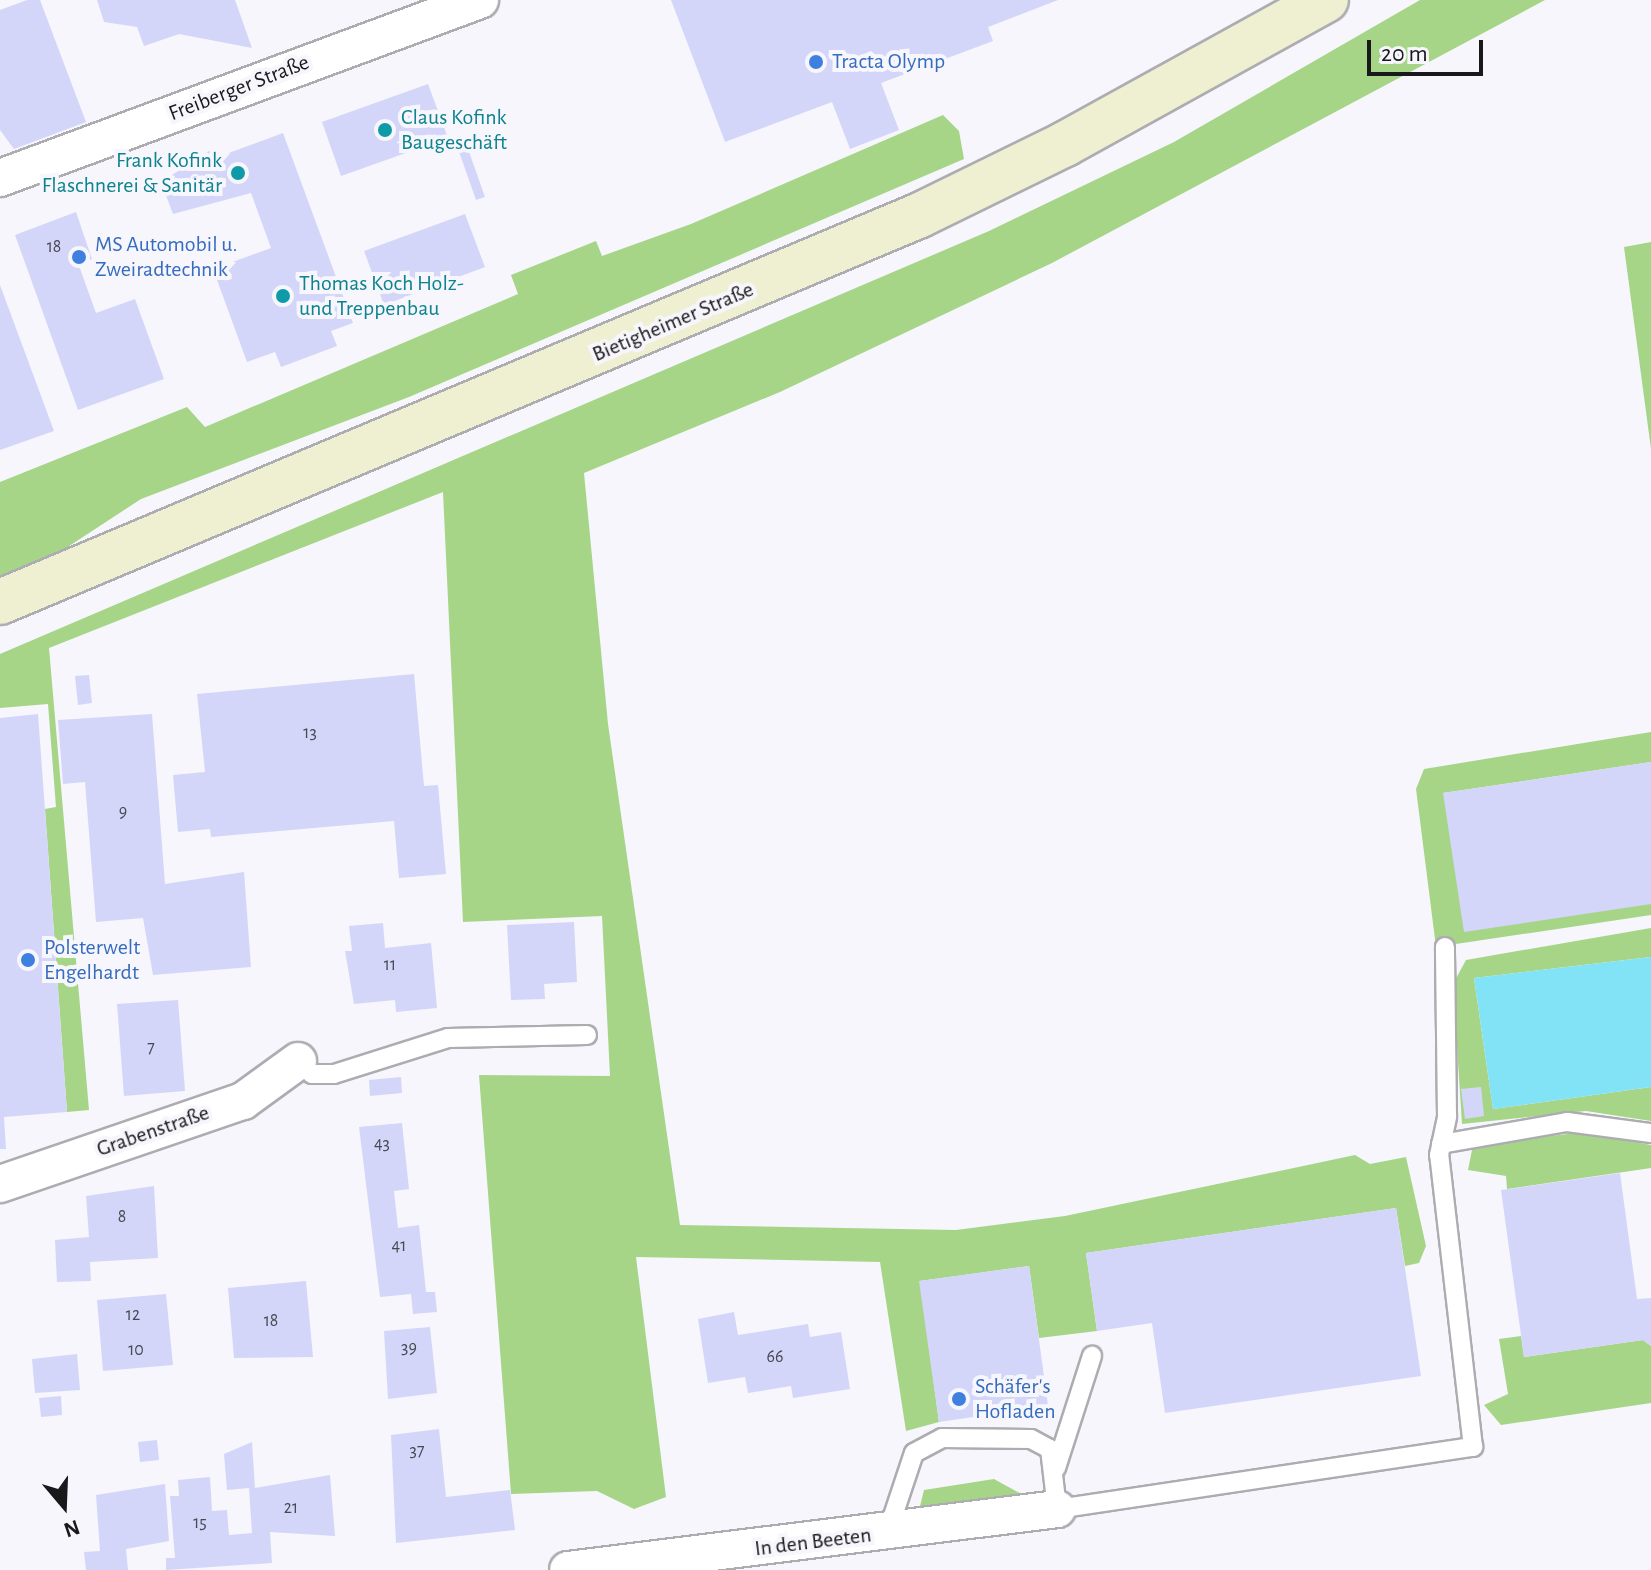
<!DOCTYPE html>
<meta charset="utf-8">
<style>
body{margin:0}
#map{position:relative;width:1651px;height:1570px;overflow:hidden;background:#f6f6fc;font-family:"Alegreya Sans",sans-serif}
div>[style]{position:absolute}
.green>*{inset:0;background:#a6d587}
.water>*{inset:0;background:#82e3f7}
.building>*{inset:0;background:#d4d6f9}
.roads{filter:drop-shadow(2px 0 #acacb1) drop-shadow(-2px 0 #acacb1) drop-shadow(0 2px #acacb1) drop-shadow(0 -2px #acacb1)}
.lane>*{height:18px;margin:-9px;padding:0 9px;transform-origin:9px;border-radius:9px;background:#fff}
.street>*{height:36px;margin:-18px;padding:0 18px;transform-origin:18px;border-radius:18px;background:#fff}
.secondary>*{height:44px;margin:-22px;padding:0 22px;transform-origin:22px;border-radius:22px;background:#efefd2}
.dots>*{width:22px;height:22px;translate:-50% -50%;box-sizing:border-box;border:4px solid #f6f6fc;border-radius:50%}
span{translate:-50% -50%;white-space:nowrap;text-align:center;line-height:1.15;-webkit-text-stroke:8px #f6f6fc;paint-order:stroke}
.number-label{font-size:18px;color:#484852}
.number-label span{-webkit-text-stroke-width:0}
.shop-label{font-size:22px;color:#366cbe}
.left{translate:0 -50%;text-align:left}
.street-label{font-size:22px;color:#19191b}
.culture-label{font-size:22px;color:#0d838f}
.right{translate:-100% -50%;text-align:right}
.north{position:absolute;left:24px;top:1466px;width:80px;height:80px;-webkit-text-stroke:6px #f6f6fc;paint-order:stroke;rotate:161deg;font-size:22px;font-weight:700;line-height:32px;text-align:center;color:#19191b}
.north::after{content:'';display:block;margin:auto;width:28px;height:36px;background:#19191b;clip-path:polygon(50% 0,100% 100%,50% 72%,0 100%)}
.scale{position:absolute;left:1367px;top:40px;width:116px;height:36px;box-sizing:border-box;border:4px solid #19191b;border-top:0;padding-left:10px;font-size:24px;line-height:28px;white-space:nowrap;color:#19191b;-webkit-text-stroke:6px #f6f6fc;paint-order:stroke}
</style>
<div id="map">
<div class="green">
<div style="clip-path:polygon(1420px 0,1545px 0,1052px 263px,780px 392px,584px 473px,608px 724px,680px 1225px,956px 1230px,1065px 1216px,1355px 1155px,1370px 1164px,1406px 1157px,1426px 1246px,1419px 1263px,1405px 1266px,1396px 1208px,1086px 1253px,1097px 1331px,1039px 1338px,1029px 1266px,920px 1281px,939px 1422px,906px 1431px,880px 1262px,636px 1257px,666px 1497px,634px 1509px,597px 1491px,511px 1494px,479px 1075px,610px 1076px,602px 916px,463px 922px,443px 492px,49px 648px,89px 1110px,67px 1112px,45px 809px,56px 807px,48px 704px,0 708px,0 654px,989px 231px,1174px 142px)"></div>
<div style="clip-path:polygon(943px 115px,959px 131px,964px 159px,409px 397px,141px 499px,60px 552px,0 577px,0 482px,187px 407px,205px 427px,518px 294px,511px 275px,596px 241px,602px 256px,691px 224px)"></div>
<div style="clip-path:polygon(1651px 242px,1651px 449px,1624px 247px)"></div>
<div style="clip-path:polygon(1651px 732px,1651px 762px,1443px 793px,1651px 904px,1651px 915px,1436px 947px,1416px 789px,1424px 769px)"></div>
<div style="clip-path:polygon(1651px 928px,1651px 957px,1474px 978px,1493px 1109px,1651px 1087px,1651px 1121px,1586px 1111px,1462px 1124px,1453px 984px,1466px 960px)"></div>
<div style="clip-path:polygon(1585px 1132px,1651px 1145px,1651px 1168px,1507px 1189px,1506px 1176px,1468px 1170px,1473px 1145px)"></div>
<div style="clip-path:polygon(1521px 1336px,1524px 1357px,1643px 1340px,1651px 1346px,1651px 1403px,1501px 1425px,1484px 1405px,1508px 1394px,1499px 1339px)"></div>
<div style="clip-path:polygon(994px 1479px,1025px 1496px,919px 1510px,924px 1490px)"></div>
</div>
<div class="water">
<div style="clip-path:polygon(1651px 957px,1651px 1087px,1493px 1109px,1474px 978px)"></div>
</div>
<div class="building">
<div style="clip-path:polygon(27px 0,40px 0,86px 122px,14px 149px,0 130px,0 10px)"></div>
<div style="clip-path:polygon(97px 0,235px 0,252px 48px,179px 34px,144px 46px,137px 27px,104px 22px)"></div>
<div style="clip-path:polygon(671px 0,1058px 0,988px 27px,993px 41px,881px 83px,899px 130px,850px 149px,832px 102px,725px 142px)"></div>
<div style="clip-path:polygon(428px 84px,448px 138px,341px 176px,322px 122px)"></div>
<div style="clip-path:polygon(283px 133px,353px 323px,331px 331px,337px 346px,281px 367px,275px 352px,247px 362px,213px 269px,271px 248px,251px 193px,173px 214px,161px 182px,209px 151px,226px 154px)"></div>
<div style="clip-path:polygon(466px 143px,485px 197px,476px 200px,457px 146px)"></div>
<div style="clip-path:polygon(76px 212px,92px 259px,78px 263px,96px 313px,135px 299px,164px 379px,78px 410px,15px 235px)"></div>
<div style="clip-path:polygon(465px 214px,485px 267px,384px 305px,364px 251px)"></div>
<div style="clip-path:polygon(0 285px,54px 431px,0 450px)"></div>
<div style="clip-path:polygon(414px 674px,424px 786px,438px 785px,446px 874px,399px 878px,394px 821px,211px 837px,210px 829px,178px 832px,173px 775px,205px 772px,197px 694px)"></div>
<div style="clip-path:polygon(89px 675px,92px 703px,78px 705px,75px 676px)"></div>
<div style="clip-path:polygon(38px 714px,67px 1112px,4px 1117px,6px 1149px,0 1149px,0 718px)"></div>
<div style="clip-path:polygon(152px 714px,165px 884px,244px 872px,251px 967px,153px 975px,143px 918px,96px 922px,85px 782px,63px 784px,58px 720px)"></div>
<div style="clip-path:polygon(1651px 762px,1651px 904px,1464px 932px,1443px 793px)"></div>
<div style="clip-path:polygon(574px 922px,577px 982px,544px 984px,545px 999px,511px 1000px,507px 925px)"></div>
<div style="clip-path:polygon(383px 923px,385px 948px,431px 943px,437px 1008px,396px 1012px,395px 1000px,354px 1004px,345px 951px,352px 951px,349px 926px)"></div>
<div style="clip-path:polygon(178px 1000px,185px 1091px,124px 1096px,117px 1004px)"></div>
<div style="clip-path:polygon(401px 1077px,402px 1093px,370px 1096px,369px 1080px)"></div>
<div style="clip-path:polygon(1481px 1087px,1484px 1116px,1465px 1119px,1461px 1089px)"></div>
<div style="clip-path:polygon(402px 1123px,409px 1189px,394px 1191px,398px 1228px,419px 1225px,426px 1292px,435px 1292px,437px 1312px,413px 1314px,411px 1294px,380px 1297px,359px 1127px)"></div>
<div style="clip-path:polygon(1620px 1173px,1637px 1299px,1651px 1298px,1651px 1346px,1643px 1340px,1524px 1357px,1501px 1190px)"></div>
<div style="clip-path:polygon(154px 1186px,158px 1258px,90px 1262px,91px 1281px,57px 1282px,55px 1240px,89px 1237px,86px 1196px)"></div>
<div style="clip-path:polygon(1396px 1208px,1421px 1376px,1165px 1413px,1152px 1323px,1097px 1331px,1086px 1253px)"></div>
<div style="clip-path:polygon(1029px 1266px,1048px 1406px,939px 1422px,919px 1281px)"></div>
<div style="clip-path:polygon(306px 1281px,313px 1357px,234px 1358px,228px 1288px)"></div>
<div style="clip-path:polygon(166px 1294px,173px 1365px,103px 1371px,97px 1300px)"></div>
<div style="clip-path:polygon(734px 1312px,738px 1335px,808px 1324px,810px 1337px,841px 1332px,850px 1389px,793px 1398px,791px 1386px,748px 1393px,745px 1377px,708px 1383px,698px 1319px)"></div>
<div style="clip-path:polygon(430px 1327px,437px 1393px,388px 1399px,384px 1331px)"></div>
<div style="clip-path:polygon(77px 1354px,80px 1390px,35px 1393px,32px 1359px)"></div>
<div style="clip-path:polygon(61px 1396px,62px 1415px,41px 1417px,39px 1398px)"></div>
<div style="clip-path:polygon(439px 1429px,446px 1497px,510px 1490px,515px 1530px,396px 1543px,391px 1435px)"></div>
<div style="clip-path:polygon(157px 1440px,159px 1460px,140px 1462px,138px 1442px)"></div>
<div style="clip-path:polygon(252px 1442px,255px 1488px,330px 1475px,335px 1536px,270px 1532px,272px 1563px,166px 1570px,166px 1558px,175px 1558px,170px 1496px,179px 1496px,178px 1480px,210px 1477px,212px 1511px,227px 1510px,229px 1535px,252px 1533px,249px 1488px,227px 1490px,224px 1454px)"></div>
<div style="clip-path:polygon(165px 1484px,169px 1541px,126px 1549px,128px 1570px,86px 1570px,84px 1552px,100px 1551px,96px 1495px)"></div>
</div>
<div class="roads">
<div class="lane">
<div style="left:298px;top:1061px;width:19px;rotate:43deg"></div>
<div style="left:312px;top:1074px;width:22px"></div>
<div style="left:334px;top:1074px;width:120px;rotate:-17.5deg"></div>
<div style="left:448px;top:1038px;width:139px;rotate:-1.2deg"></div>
<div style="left:1441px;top:1144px;width:128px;rotate:-9.9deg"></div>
<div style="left:1567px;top:1122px;width:85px;rotate:7.5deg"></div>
<div style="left:1056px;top:1468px;width:118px;rotate:-72.2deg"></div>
<div style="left:887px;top:1534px;width:85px;rotate:-71.6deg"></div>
<div style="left:914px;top:1453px;width:32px;rotate:-28deg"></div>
<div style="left:942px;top:1438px;width:89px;rotate:0.6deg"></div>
<div style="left:1031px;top:1439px;width:21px;rotate:28deg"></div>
<div style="left:1050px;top:1449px;width:60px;rotate:83.3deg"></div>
<div style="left:1057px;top:1509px;width:421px;rotate:-8.5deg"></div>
<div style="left:1473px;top:1447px;width:294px;rotate:-96.6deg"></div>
<div style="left:1439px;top:1155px;width:40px;rotate:-78deg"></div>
<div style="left:1447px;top:1116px;width:169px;rotate:-90.7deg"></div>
</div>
<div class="street">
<div style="left:0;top:178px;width:512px;rotate:-20.35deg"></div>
<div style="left:0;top:1184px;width:257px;rotate:-18.9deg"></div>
<div style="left:243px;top:1101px;width:68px;rotate:-36deg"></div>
<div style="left:568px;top:1570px;width:493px;rotate:-7.1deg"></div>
</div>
<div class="secondary">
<div style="left:0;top:602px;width:996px;rotate:-22.81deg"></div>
<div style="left:918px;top:216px;width:164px;rotate:-26.1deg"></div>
<div style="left:1065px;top:144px;width:298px;rotate:-28.9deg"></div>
</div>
</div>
<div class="dots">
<div style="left:816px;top:62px;background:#3f7fe0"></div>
<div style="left:385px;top:130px;background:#0f9aa8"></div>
<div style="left:238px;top:173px;background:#0f9aa8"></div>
<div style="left:79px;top:257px;background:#3f7fe0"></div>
<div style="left:283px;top:296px;background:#0f9aa8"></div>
<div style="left:28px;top:960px;background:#3f7fe0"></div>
<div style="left:959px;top:1399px;background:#3f7fe0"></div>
</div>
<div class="number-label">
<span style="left:54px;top:247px">18</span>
<span style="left:310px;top:733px">13</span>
<span style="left:123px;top:812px">9</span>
<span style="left:390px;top:965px">11</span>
<span style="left:151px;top:1048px">7</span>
<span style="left:382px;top:1144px">43</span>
<span style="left:122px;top:1217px">8</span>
<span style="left:399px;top:1246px">41</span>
<span style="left:133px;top:1315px">12</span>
<span style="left:271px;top:1321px">18</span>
<span style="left:409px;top:1348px">39</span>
<span style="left:136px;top:1350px">10</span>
<span style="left:775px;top:1357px">66</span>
<span style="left:417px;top:1451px">37</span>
<span style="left:291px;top:1508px">21</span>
<span style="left:200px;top:1523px">15</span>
</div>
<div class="shop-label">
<span class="left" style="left:832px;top:62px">Tracta Olymp</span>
<span class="left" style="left:95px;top:257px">MS Automobil u.<br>Zweiradtechnik</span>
<span class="left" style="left:44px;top:960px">Polsterwelt<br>Engelhardt</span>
<span class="left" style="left:975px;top:1399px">Schäfer's<br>Hofladen</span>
</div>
<div class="street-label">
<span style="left:239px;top:88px;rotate:-21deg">Freiberger Straße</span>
<span style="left:673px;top:322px;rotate:-23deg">Bietigheimer Straße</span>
<span style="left:153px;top:1131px;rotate:-19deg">Grabenstraße</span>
<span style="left:813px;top:1542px;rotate:-7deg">In den Beeten</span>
</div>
<div class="culture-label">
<span class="left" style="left:401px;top:130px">Claus Kofink<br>Baugeschäft</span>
<span class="right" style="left:222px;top:173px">Frank Kofink<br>Flaschnerei &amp; Sanitär</span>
<span class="left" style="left:299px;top:296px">Thomas Koch Holz-<br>und Treppenbau</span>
</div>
<div class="north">N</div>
<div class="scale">20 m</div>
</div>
